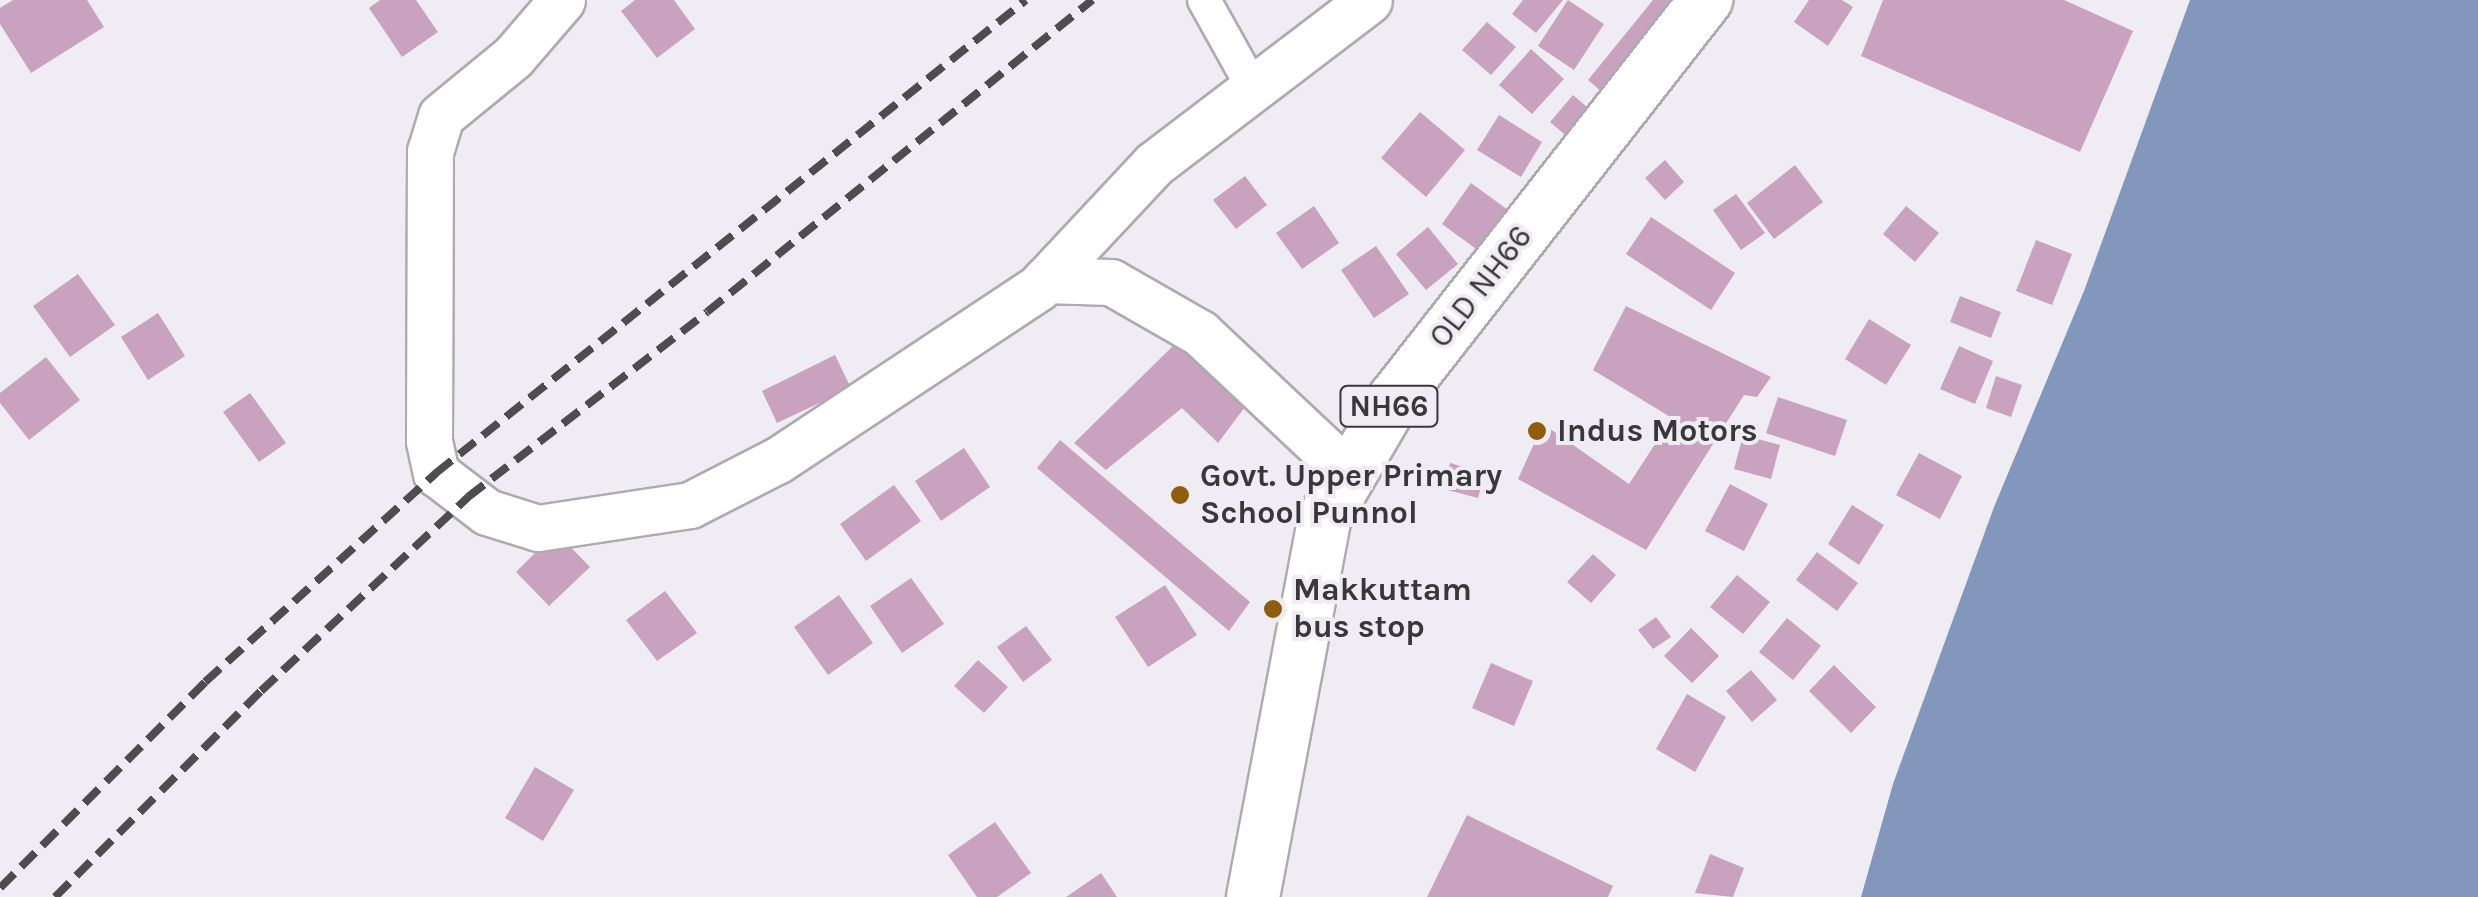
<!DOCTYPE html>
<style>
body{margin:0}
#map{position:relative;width:2478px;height:897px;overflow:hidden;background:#f0ecf3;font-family:Karla,sans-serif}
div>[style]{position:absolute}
.water>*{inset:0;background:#8396bc}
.building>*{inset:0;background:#c9a2c0}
.roads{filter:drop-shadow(2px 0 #aeaab1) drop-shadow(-2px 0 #aeaab1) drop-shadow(0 2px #aeaab1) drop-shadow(0 -2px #aeaab1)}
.street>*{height:32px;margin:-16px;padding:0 16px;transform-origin:16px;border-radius:16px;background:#fff}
.secondary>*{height:45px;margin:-22.5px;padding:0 22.5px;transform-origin:22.5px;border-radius:22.5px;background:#fff}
.primary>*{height:52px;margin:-26px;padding:0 26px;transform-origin:26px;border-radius:26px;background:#fff}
.rail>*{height:8px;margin-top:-4px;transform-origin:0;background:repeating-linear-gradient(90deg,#4d4c4e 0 20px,transparent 0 30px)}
.dots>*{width:28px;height:28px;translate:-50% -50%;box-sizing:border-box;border:5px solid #f0ecf3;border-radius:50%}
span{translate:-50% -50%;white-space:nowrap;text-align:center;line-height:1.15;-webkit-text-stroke:8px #f0ecf3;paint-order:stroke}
.shield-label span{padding:2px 8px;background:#f0ecf3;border:2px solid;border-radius:8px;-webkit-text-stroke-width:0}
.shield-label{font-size:30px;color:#383739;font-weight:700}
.street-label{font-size:32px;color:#383739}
.poi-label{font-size:32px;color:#383739;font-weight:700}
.left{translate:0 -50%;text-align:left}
</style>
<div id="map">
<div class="water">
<div style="clip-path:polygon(2190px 0,2478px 0,2478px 897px,1861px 897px,1893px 784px,1994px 507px,2084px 291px)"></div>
</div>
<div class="building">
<div style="clip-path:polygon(13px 0,87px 0,104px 27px,31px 73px,0 24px,0 8px)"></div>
<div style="clip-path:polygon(380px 0,416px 0,438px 32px,402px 57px,369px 8px)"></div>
<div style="clip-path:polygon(635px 0,674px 0,695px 29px,657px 58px,621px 11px)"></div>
<div style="clip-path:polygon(1523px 0,1563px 0,1536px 33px,1512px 14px)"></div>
<div style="clip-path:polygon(1568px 0,1604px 24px,1574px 70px,1538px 46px)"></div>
<div style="clip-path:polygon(1653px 0,1699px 0,1615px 103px,1588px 80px)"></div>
<div style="clip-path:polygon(1809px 0,1842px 0,1853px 7px,1828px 46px,1794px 22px)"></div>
<div style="clip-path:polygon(1883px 0,2064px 0,2133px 31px,2080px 152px,1861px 56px)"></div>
<div style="clip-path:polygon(1487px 22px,1516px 47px,1491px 75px,1462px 50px)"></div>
<div style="clip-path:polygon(1531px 49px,1564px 79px,1532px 114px,1499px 85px)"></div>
<div style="clip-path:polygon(1573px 95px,1601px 119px,1578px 146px,1550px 122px)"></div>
<div style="clip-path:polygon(1420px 112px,1465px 150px,1426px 197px,1381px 158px)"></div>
<div style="clip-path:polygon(1499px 115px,1542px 142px,1521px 177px,1477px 150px)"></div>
<div style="clip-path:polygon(1665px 160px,1684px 182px,1665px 200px,1645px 178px)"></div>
<div style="clip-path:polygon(1795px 165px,1823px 202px,1774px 239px,1747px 203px)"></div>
<div style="clip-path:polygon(1245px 176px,1267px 205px,1236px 229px,1213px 200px)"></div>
<div style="clip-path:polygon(1471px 183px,1508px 210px,1479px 251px,1442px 224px)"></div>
<div style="clip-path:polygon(1736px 194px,1765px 233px,1741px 250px,1713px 210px)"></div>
<div style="clip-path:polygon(1314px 206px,1339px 243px,1302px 269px,1276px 233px)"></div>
<div style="clip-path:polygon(1906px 206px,1939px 233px,1915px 262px,1883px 234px)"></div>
<div style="clip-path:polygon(1651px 217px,1735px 273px,1711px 310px,1626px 254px)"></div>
<div style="clip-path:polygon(1428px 227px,1458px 264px,1426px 290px,1396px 254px)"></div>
<div style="clip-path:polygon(2036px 240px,2072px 254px,2052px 305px,2016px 291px)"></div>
<div style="clip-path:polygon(1376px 246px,1409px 294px,1374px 318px,1341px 270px)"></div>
<div style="clip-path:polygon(78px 274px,115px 325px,70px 357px,33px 306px)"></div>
<div style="clip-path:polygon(1960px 296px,2001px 312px,1991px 338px,1950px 322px)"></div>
<div style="clip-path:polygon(1626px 306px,1771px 377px,1757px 397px,1744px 395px,1646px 550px,1518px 479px,1543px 424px,1629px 484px,1672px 418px,1593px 370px)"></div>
<div style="clip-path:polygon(158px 313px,185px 356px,148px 380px,121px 337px)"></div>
<div style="clip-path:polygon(1869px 319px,1911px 345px,1886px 385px,1845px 359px)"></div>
<div style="clip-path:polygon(1177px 342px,1248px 403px,1218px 443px,1182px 408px,1106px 470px,1074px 443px)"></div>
<div style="clip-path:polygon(1959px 346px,1993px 361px,1975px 404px,1940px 389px)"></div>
<div style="clip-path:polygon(835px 355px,851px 388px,777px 423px,762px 391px)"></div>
<div style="clip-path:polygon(46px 357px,80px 400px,29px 440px,0 403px,0 393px)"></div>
<div style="clip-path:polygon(1996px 376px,2022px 385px,2011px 417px,1986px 408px)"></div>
<div style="clip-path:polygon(250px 393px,286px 443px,259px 462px,223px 412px)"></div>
<div style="clip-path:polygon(1778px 397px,1847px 420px,1835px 456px,1766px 433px)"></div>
<div style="clip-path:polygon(1743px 435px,1780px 445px,1771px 479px,1734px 469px)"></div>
<div style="clip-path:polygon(1060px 440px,1250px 602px,1229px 631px,1037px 468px)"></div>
<div style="clip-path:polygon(964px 448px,990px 487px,941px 521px,915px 481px)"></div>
<div style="clip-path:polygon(1919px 453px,1962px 476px,1940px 519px,1896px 495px)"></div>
<div style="clip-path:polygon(1450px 463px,1485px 473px,1478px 498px,1444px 489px)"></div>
<div style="clip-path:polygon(1730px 484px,1768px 504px,1744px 551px,1705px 531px)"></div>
<div style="clip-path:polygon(894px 485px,921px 521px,866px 561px,840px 524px)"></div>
<div style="clip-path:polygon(1852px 505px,1884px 525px,1859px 565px,1828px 544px)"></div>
<div style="clip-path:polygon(556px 532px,590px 567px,549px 606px,516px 572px)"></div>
<div style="clip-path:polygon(1817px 552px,1858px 583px,1837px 611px,1796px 580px)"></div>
<div style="clip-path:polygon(1593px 554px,1616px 575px,1591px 603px,1567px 582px)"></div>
<div style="clip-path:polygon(1737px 575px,1770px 602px,1743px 634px,1710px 607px)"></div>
<div style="clip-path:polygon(911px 578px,944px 624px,902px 653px,870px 606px)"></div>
<div style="clip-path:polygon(1165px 585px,1197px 635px,1148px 667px,1115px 617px)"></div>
<div style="clip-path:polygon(665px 591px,697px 633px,657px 661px,626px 620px)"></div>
<div style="clip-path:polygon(839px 595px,873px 643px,828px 675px,794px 627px)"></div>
<div style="clip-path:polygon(1656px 617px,1671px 637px,1653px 649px,1638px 630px)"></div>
<div style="clip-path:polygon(1787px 618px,1821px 646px,1793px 680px,1759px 652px)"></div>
<div style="clip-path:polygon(1026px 626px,1052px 660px,1023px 682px,997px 647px)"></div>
<div style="clip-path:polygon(1691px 628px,1719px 656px,1692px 683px,1664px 656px)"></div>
<div style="clip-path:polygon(978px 660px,1008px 687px,984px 713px,954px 686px)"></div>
<div style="clip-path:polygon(1491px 663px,1533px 681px,1514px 726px,1472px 708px)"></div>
<div style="clip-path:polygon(1834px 665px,1876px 707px,1851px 733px,1809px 691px)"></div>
<div style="clip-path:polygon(1751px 670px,1777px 700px,1752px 722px,1726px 691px)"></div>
<div style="clip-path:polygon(1687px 694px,1726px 717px,1695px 772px,1656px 749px)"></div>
<div style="clip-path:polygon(535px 767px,574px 790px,543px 841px,505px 818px)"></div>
<div style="clip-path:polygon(1467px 815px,1613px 886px,1608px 897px,1427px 897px)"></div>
<div style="clip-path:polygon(995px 822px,1031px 873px,997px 897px,977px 897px,948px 855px)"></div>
<div style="clip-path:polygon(1710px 854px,1744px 868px,1733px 897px,1695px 893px)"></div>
<div style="clip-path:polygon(1101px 873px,1117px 897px,1066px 897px)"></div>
</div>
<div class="roads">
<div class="street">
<div style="left:1204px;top:0;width:103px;rotate:60.9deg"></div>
</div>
<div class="secondary">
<div style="left:562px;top:0;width:75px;rotate:130.7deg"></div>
<div style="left:513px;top:57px;width:93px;rotate:140.7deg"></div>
<div style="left:441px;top:116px;width:37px;rotate:107deg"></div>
<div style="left:430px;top:151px;width:290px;rotate:90.2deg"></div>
<div style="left:429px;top:441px;width:33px;rotate:78deg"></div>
<div style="left:436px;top:473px;width:64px;rotate:37.4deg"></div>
<div style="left:487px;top:512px;width:53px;rotate:17.4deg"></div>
<div style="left:538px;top:528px;width:154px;rotate:-8.6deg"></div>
<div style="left:690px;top:505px;width:99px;rotate:-27.1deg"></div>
<div style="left:778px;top:460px;width:312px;rotate:-33.5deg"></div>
<div style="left:1038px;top:288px;width:170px;rotate:-46.9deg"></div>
<div style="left:1154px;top:164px;width:270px;rotate:-37.3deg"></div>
<div style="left:1045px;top:280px;width:66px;rotate:1.7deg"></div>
<div style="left:1111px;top:282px;width:103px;rotate:29.8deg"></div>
<div style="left:1200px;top:333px;width:206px;rotate:43.2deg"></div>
</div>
<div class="primary">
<div style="left:1253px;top:897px;width:387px;rotate:-79.3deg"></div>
<div style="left:1325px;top:517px;width:137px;rotate:-59.7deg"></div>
<div style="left:1394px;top:399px;width:507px;rotate:-51.98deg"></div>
</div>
</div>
<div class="rail">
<div style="left:0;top:888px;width:291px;rotate:-45.1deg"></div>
<div style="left:205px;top:682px;width:312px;rotate:-42.1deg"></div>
<div style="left:436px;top:473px;width:756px;rotate:-38.72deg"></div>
<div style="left:55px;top:897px;width:291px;rotate:-45deg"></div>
<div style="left:261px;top:691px;width:284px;rotate:-43.1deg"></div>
<div style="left:468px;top:497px;width:302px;rotate:-37.7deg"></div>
<div style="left:707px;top:312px;width:496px;rotate:-39deg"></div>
</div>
<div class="dots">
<div style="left:1537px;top:431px;background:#905d0e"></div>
<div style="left:1180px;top:495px;background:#905d0e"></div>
<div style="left:1273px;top:609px;background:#905d0e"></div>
</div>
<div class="shield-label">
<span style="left:1389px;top:406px">NH66</span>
</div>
<div class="street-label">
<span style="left:1481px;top:287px;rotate:-52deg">OLD NH66</span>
</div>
<div class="poi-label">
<span class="left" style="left:1557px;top:431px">Indus Motors</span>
<span class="left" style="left:1200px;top:495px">Govt. Upper Primary<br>School Punnol</span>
<span class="left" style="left:1293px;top:609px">Makkuttam<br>bus stop</span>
</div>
</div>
